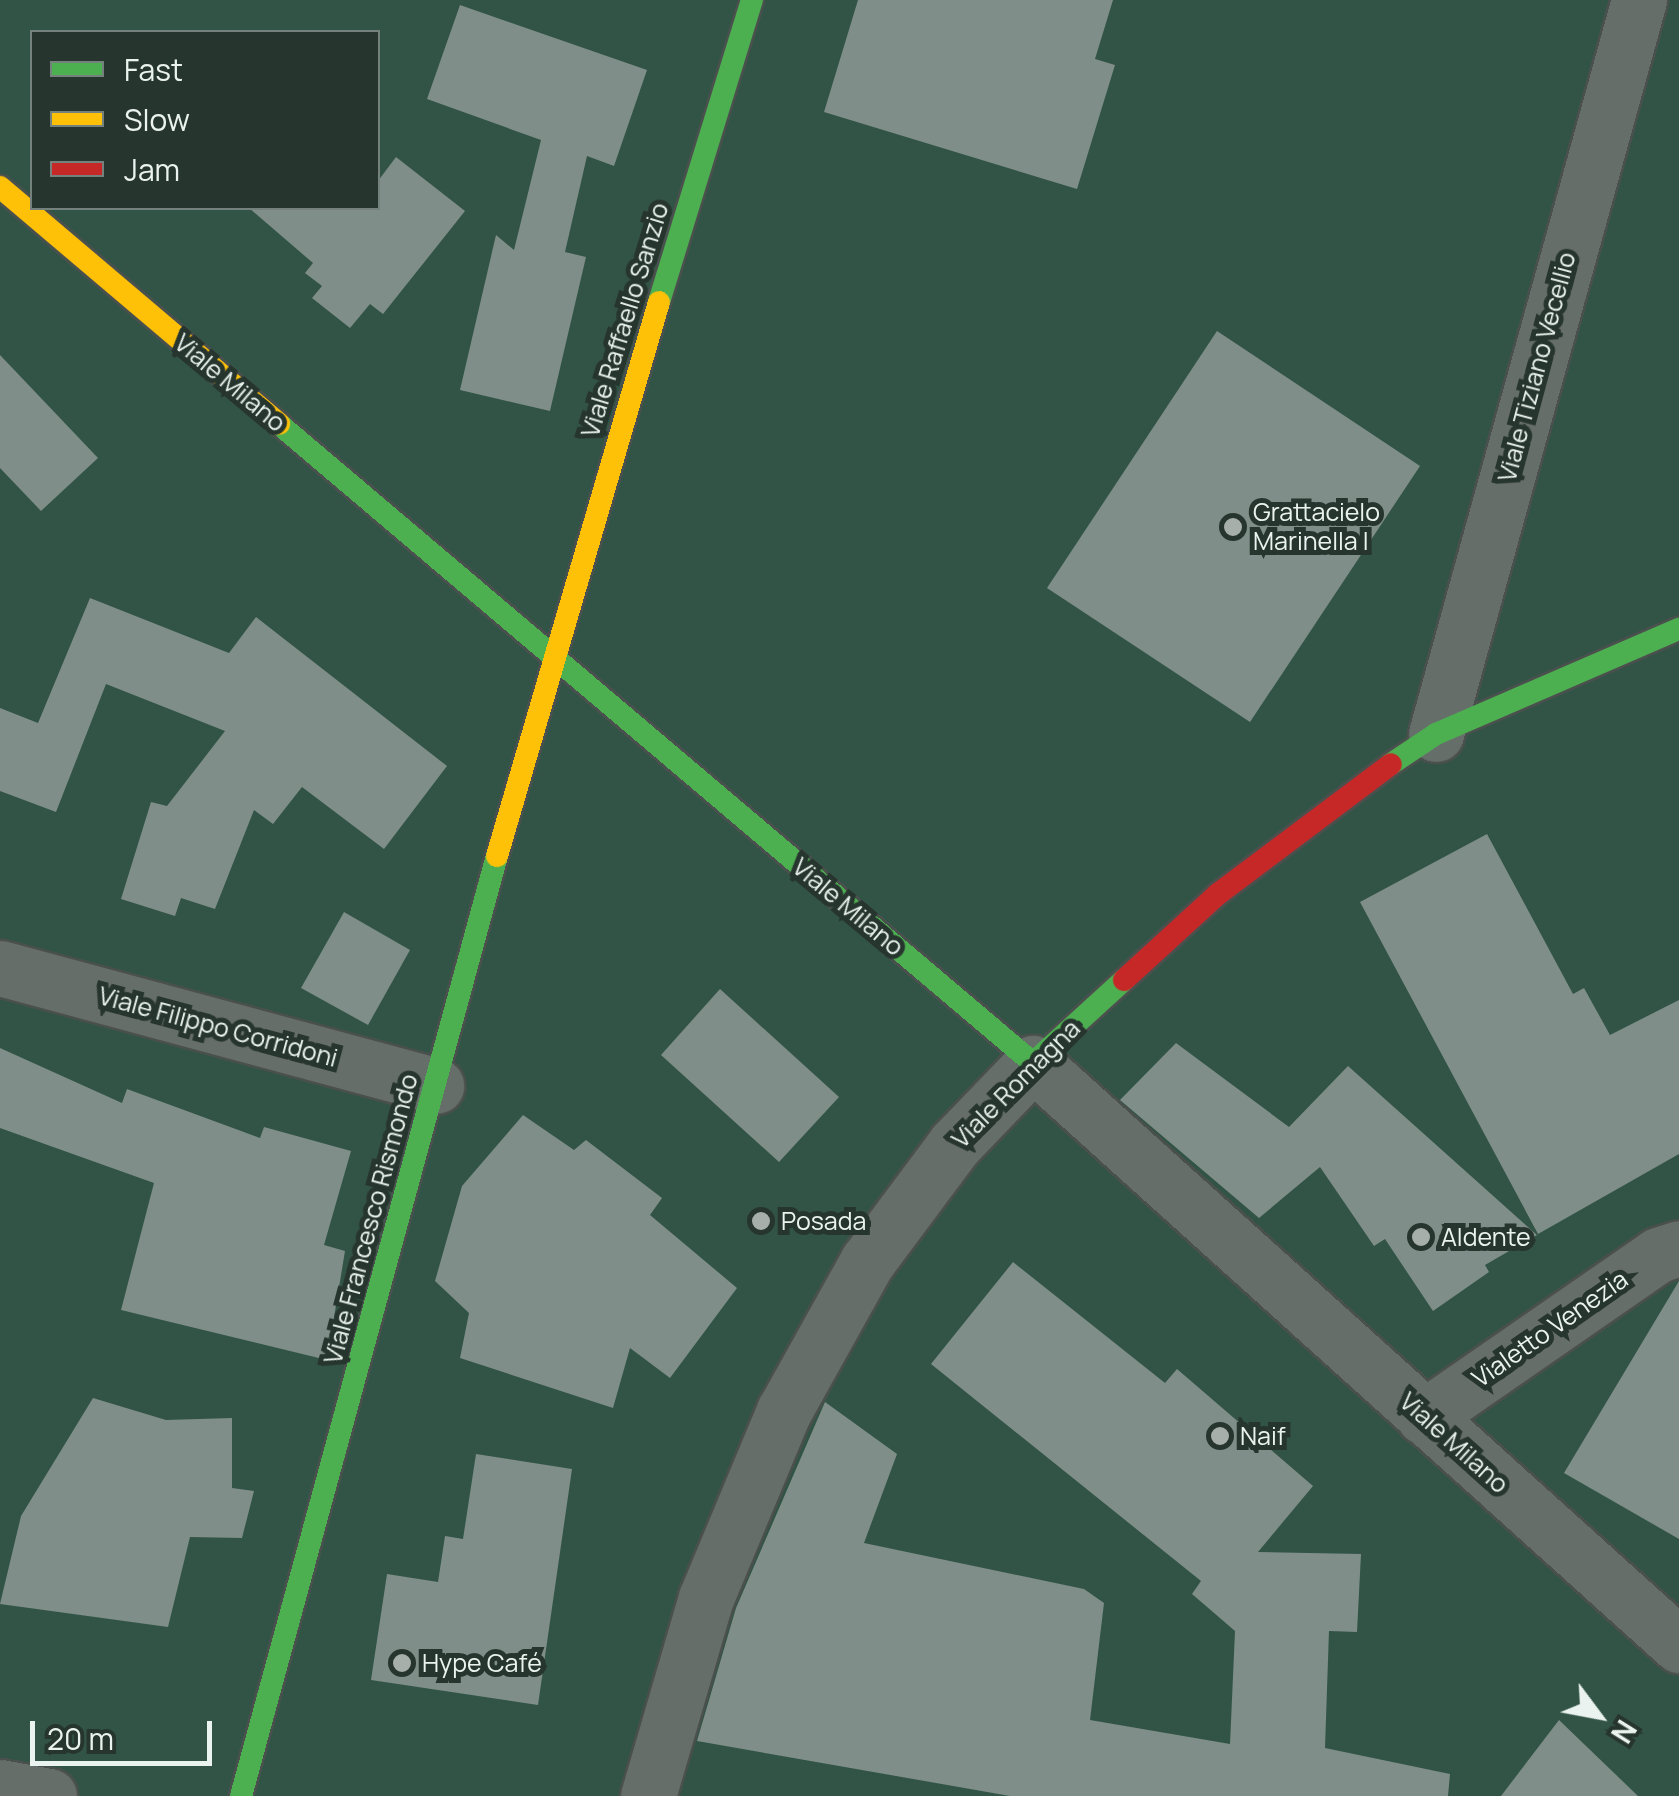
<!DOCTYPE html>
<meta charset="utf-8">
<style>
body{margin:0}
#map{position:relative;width:1679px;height:1796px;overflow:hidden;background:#2a322e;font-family:Manrope,sans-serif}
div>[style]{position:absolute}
.green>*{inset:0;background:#325447}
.building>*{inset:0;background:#7f8e88}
.roads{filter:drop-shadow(2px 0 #4a504d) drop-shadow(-2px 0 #4a504d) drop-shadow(0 2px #4a504d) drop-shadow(0 -2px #4a504d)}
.street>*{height:55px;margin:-27.5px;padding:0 27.5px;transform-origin:27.5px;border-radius:27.5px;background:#666e6a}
.fast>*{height:22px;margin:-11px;padding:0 11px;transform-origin:11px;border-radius:11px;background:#4caf50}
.slow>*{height:22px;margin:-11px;padding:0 11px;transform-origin:11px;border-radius:11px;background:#ffc107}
.jam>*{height:22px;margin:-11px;padding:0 11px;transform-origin:11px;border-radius:11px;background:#c62828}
.dots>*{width:28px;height:28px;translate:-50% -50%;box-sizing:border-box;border:5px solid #27352f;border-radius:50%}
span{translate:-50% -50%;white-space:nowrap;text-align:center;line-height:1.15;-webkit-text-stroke:10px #27352f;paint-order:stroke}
.street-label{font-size:25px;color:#eaf3ef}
.poi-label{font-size:25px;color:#eaf3ef}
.left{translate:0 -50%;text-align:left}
.legend{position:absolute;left:30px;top:30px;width:350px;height:180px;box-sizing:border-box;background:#27352f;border:2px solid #75817c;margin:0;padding:12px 18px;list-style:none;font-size:30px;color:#eaf3ef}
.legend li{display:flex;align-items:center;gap:20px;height:50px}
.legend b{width:50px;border:2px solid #75817c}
.north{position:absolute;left:1549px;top:1666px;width:100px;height:100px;-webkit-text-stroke:8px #27352f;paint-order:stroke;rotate:122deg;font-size:28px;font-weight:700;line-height:40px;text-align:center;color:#eaf3ef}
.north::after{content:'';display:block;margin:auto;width:35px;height:45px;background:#eaf3ef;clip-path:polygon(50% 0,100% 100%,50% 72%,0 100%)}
.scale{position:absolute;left:30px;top:1721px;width:182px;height:45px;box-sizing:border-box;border:5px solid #eaf3ef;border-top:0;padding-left:12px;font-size:30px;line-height:35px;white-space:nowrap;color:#eaf3ef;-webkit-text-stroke:8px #27352f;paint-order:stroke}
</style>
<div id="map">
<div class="green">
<div style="clip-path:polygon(evenodd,0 0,1679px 0,1679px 1796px,0 1796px,0 0,32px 32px,378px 32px,378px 208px,32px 208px,32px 32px)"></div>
</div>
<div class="building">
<div style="clip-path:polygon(858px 0,1113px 0,1095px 59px,1115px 65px,1077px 189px,824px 112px)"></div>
<div style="clip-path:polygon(460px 5px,647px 70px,614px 166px,587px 156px,565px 252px,586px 257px,550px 411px,460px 390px,496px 235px,514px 250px,541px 140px,427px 99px)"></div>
<div style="clip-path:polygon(396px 157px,465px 211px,383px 314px,370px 304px,350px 328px,312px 298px,322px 286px,305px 273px,313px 263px,249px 208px,378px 208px,378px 181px)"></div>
<div style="clip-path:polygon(1217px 331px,1420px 466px,1250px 722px,1047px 588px)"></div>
<div style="clip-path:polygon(0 355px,98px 458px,41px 511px,0 468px)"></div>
<div style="clip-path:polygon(90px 598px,229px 653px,256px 617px,447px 766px,384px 849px,302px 787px,273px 824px,254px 810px,215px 909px,181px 898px,175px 916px,121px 899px,151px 802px,167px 806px,225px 731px,106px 684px,56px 812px,0 791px,0 708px,38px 723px)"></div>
<div style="clip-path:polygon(1487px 834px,1573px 994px,1584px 988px,1610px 1035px,1679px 1000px,1679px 1154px,1538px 1234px,1360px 902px)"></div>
<div style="clip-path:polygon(344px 912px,410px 950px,368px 1025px,301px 988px)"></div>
<div style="clip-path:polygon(720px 989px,839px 1097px,779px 1162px,661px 1055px)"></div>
<div style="clip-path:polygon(1176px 1043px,1289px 1127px,1348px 1066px,1537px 1235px,1485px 1265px,1489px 1272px,1433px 1311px,1385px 1239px,1374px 1246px,1320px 1167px,1259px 1218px,1120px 1100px)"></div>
<div style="clip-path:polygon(0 1048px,122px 1103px,127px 1089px,260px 1138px,264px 1127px,351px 1151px,324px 1245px,345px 1251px,327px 1360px,121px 1310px,154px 1183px,0 1128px)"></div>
<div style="clip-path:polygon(523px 1115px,574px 1150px,586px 1140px,662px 1198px,650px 1215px,737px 1288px,670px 1378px,630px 1348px,613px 1408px,460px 1358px,469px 1313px,435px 1281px,462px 1186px)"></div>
<div style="clip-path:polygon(1013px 1262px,1165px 1383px,1177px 1369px,1313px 1486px,1258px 1552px,1361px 1554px,1357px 1632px,1329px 1631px,1325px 1748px,1450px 1774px,1448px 1796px,1010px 1796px,697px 1741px,736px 1608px,825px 1402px,897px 1454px,864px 1543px,1084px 1589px,1104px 1603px,1090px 1720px,1230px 1744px,1235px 1631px,1192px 1594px,1201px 1581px,931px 1364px)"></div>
<div style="clip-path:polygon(1679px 1281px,1679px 1539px,1564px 1473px)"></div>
<div style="clip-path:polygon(93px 1398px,166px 1420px,232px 1418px,232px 1488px,254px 1491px,242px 1538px,190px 1537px,168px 1627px,0 1604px,21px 1516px)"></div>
<div style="clip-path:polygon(476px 1454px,572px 1469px,538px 1705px,371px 1680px,387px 1574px,438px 1582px,445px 1536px,463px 1539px)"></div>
<div style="clip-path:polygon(1559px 1720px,1638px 1796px,1501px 1796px)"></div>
</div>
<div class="roads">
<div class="street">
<div style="left:1436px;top:734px;width:762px;rotate:-74.54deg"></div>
<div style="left:0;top:968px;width:452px;rotate:15.1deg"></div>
<div style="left:1424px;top:1417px;width:285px;rotate:-34.7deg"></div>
<div style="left:1658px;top:1255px;width:22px;rotate:-18deg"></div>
<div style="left:0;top:1787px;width:50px;rotate:10.4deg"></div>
<div style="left:648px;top:1796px;width:206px;rotate:-73.7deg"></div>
<div style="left:706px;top:1598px;width:203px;rotate:-67.4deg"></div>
<div style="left:784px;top:1411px;width:171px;rotate:-60.9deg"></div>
<div style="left:867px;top:1262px;width:147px;rotate:-53.3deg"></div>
<div style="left:955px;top:1144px;width:112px;rotate:-46.1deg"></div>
<div style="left:1033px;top:1063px;width:870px;rotate:42.02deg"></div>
</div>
<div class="fast">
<div style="left:659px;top:302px;width:316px;rotate:-72.9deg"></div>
<div style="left:279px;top:424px;width:988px;rotate:40.28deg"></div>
<div style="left:1033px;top:1063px;width:123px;rotate:-42.4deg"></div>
<div style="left:1391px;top:764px;width:54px;rotate:-33.7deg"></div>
<div style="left:1436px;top:734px;width:265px;rotate:-23.4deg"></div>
<div style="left:241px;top:1796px;width:974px;rotate:-74.77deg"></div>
</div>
<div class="slow">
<div style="left:0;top:187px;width:366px;rotate:40.3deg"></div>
<div style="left:497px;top:856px;width:577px;rotate:-73.7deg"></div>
</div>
<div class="jam">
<div style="left:1124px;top:980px;width:127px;rotate:-42.5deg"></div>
<div style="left:1218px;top:894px;width:216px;rotate:-36.9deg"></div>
</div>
</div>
<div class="dots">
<div style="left:1233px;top:527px;background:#a7afab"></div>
<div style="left:761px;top:1221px;background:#a7afab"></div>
<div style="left:1421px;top:1237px;background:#a7afab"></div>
<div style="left:1220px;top:1436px;background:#a7afab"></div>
<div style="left:402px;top:1663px;background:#a7afab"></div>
</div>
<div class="street-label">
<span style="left:625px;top:320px;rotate:-73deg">Viale Raffaello Sanzio</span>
<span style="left:1537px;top:367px;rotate:-75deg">Viale Tiziano Vecellio</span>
<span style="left:230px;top:383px;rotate:40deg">Viale Milano</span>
<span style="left:848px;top:907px;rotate:40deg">Viale Milano</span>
<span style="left:218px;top:1027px;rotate:15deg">Viale Filippo Corridoni</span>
<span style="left:1016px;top:1084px;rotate:-45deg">Viale Romagna</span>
<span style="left:371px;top:1219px;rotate:-75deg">Viale Francesco Rismondo</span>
<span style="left:1550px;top:1329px;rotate:-35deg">Vialetto Venezia</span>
<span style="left:1454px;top:1443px;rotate:42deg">Viale Milano</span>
</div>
<div class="poi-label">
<span class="left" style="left:1253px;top:527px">Grattacielo<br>Marinella I</span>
<span class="left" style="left:781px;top:1221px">Posada</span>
<span class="left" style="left:1441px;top:1237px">Aldente</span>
<span class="left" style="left:1240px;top:1436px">Naif</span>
<span class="left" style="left:422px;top:1663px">Hype Café</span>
</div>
<ul class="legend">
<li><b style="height:12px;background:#4caf50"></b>Fast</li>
<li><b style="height:12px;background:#ffc107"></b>Slow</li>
<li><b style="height:12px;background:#c62828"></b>Jam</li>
</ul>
<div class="north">N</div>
<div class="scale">20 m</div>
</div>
